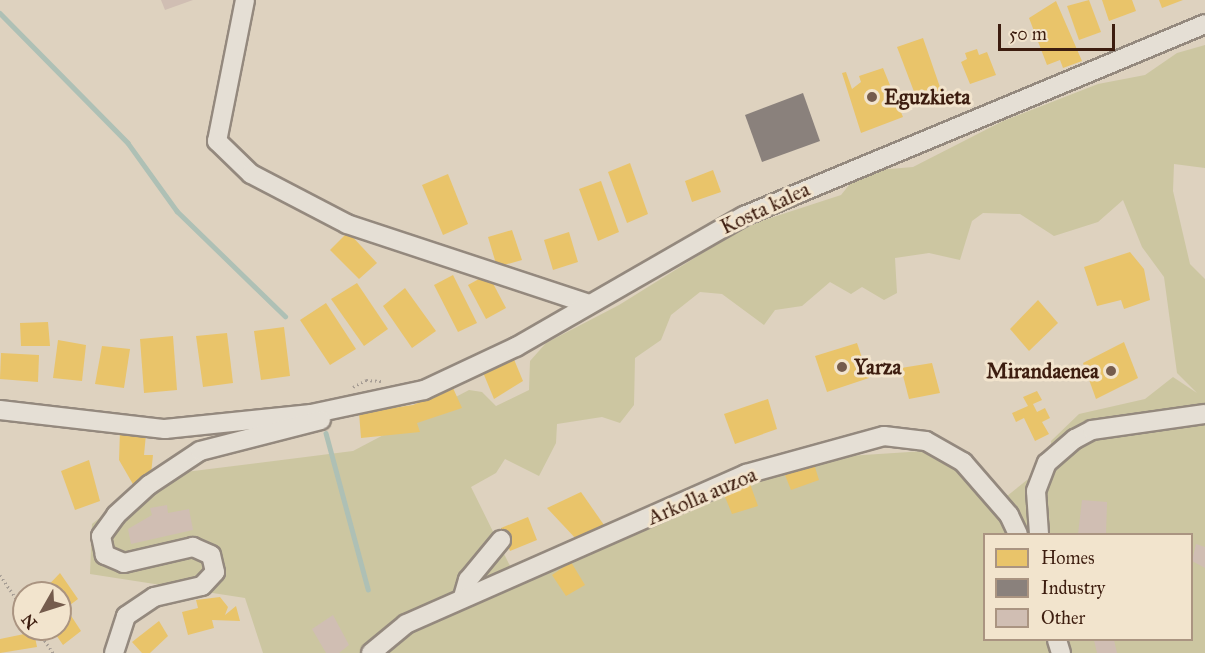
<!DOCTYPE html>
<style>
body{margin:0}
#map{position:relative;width:1205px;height:653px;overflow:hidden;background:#ded2bf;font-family:"IM FELL Great Primer",serif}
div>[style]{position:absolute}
.green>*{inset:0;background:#ccc6a1}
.homes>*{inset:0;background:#e9c46a}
.industry>*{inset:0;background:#8a817c}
.stream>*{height:4.5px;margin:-2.25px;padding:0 2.25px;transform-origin:2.25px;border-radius:2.25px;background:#aec0b5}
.building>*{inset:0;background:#d0beb3}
.path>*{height:3px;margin-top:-1.5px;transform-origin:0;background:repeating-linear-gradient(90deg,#a79e95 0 1.5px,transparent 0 4.5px)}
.roads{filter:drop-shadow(2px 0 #94897e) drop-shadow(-2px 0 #94897e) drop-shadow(0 2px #94897e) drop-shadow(0 -2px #94897e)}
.minor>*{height:18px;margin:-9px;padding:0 9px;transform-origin:9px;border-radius:9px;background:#e5dfd5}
.dots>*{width:16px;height:16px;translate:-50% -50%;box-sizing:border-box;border:3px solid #f2e4cd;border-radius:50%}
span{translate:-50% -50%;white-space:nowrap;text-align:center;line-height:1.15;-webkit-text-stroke:6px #f2e4cd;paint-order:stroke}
.poi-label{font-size:21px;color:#3d1d0f;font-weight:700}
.left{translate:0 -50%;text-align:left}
.right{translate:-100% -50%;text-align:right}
.street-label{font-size:21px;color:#3d1d0f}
.legend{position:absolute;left:983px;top:533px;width:210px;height:108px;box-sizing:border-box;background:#f2e4cd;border:2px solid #aa9481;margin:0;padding:8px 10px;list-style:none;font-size:18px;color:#3d1d0f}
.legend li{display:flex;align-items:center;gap:12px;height:30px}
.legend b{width:30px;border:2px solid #aa9481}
.north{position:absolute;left:12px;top:581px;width:60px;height:60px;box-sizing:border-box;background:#f2e4cd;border:2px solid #aa9481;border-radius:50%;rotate:231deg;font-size:16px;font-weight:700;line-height:24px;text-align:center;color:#3d1d0f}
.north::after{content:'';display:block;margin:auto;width:21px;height:27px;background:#755c4d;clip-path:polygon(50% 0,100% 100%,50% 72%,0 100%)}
.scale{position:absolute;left:998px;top:24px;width:117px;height:27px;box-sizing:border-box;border:3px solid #3d1d0f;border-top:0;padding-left:8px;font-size:18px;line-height:21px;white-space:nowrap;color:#3d1d0f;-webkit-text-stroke:4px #f2e4cd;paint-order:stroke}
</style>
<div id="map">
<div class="green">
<div style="clip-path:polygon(evenodd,1205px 45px,1205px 168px,1174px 164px,1173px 191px,1190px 264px,1205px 279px,1205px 653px,263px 653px,245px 598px,90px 574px,92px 524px,153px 476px,353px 451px,469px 390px,482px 392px,496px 406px,529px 390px,530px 361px,546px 343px,619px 305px,746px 226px,841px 195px,866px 164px,890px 169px,913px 167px,1003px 121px,1098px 84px,1145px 75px,1177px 53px,1205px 45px,1123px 200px,1142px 247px,1164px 277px,1177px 373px,1197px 393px,1173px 377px,1145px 399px,1079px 414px,1051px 441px,1052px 460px,997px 504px,940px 450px,833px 457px,746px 474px,515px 576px,471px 487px,496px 473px,505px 459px,539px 476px,556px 443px,557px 424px,602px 417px,620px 423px,634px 405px,635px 358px,661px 340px,671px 315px,700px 292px,722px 294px,764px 325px,775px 310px,802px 306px,830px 282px,851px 294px,862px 287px,884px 300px,897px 293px,895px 258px,929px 253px,960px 260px,972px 221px,983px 213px,1020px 214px,1054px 236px,1098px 222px,1123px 200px,1205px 45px,984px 534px,1192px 534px,1192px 640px,984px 640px,984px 534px)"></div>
</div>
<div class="homes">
<div style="clip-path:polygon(1089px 0,1101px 32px,1079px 40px,1067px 6px)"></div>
<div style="clip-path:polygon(1102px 0,1132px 0,1136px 11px,1109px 21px)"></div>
<div style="clip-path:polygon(1159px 0,1183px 0,1162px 8px)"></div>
<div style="clip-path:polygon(1056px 1px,1082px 61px,1063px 68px,1060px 60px,1047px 65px,1029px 18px)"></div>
<div style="clip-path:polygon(923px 38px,942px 93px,918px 102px,897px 47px)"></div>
<div style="clip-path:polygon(977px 49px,979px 55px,987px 52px,996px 75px,970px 84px,961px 62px,967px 59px,965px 53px)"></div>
<div style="clip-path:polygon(883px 68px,903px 117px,861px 133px,842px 73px,846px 72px,852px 89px,861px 82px,859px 76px)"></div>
<div style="clip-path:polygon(630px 163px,648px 214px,627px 223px,608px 172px)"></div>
<div style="clip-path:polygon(713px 170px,721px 192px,692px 202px,685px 181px)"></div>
<div style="clip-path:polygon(448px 174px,468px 224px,443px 235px,422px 185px)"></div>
<div style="clip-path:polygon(601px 181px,619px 232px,598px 241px,579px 189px)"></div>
<div style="clip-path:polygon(512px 230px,522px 260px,497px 267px,488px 237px)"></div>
<div style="clip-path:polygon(348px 232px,377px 263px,359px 279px,330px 250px)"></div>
<div style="clip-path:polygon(569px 232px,578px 262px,553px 270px,544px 240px)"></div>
<div style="clip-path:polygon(1130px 252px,1144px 269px,1150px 300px,1124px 309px,1121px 300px,1097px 306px,1084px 267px)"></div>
<div style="clip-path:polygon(488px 274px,506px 308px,486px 319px,468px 285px)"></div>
<div style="clip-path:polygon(453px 275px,477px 323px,458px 332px,434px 285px)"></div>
<div style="clip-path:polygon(357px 283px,388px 329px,364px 346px,331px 299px)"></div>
<div style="clip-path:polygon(405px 288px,436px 331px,412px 348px,383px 306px)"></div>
<div style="clip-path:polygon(1038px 300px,1058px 323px,1029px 351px,1010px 329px)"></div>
<div style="clip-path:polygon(326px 303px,356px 349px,330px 365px,300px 320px)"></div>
<div style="clip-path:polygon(48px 322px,50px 346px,21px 346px,20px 323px)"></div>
<div style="clip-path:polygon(284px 327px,290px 376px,261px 380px,254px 331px)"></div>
<div style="clip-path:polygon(227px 333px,233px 383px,203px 387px,196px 336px)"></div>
<div style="clip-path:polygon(173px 336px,177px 390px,144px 393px,140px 339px)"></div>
<div style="clip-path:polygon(58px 340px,86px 345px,82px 381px,53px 378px)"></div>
<div style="clip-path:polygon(1124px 342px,1138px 378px,1096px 399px,1083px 363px)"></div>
<div style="clip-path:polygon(857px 343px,869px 378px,827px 392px,815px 356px)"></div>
<div style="clip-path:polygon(102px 346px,130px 349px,124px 388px,95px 384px)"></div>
<div style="clip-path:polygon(1px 353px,39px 355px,38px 382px,0 379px)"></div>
<div style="clip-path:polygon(513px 357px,523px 381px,494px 399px,482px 370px)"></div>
<div style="clip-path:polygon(932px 363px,940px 393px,909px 399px,901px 368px)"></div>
<div style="clip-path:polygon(453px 388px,462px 408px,417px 423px,420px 432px,361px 438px,359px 413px,413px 405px)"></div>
<div style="clip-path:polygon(1037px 391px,1042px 400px,1033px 404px,1037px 412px,1045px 408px,1050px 418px,1042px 422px,1049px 434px,1035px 441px,1024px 418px,1016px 422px,1012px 413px,1028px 406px,1023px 397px)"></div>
<div style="clip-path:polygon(768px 399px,777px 429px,735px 444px,724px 414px)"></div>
<div style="clip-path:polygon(120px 430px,146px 434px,144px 455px,153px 455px,151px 474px,134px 486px,119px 460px)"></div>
<div style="clip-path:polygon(89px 460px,100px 501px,75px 510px,61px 471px)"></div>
<div style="clip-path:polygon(814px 464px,819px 480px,791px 490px,785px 475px)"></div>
<div style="clip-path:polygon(749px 481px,758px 506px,732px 514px,723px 492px)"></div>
<div style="clip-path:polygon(581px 492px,604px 525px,577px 540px,547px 508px)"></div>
<div style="clip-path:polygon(528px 517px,537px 540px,510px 551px,501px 528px)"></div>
<div style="clip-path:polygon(571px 562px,585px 585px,566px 596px,552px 575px)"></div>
<div style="clip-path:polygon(60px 573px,78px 599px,66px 608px,81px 631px,63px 645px,52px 629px,60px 629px,60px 593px,41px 593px)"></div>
<div style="clip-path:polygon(220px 597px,228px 607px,225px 615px,236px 606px,240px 621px,212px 620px,214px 628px,188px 635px,182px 612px,198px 608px,196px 600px)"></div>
<div style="clip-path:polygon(159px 621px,168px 636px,150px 653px,142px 653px,132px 642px)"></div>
<div style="clip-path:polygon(34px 632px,37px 647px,0 653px,0 639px)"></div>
</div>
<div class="industry">
<div style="clip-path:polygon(803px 93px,820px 141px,762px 162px,745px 115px)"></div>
</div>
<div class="stream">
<div style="left:0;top:13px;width:182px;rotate:45.4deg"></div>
<div style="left:128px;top:143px;width:84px;rotate:54.2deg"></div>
<div style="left:177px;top:211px;width:151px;rotate:44.2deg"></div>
<div style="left:326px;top:433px;width:162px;rotate:74.9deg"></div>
</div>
<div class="building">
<div style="clip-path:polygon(161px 0,193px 0,165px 10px)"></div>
<div style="clip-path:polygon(1082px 500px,1107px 502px,1106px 534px,1078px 534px)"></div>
<div style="clip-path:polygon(167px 505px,168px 513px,189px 509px,193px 530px,131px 544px,128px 529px,152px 515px,150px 508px)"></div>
<div style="clip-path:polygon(1196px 544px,1205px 547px,1205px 568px,1192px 561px)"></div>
<div style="clip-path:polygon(333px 615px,349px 645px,339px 653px,326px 653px,312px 629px)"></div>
<div style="clip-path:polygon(1094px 640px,1114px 640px,1117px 653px,1097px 653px)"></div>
</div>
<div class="path">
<div style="left:353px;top:387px;width:15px;rotate:-28deg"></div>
<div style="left:366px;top:380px;width:15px;rotate:4deg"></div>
<div style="left:0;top:575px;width:42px;rotate:55.6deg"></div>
<div style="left:37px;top:629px;width:29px;rotate:56deg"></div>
</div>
<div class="roads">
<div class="minor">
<div style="left:245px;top:0;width:144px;rotate:101.2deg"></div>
<div style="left:217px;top:141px;width:47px;rotate:44.1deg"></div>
<div style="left:251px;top:174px;width:108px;rotate:27.5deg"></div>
<div style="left:347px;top:224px;width:255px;rotate:18.3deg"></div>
<div style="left:0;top:410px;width:166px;rotate:6.6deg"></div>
<div style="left:165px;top:429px;width:147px;rotate:-5.9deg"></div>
<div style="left:311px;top:414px;width:116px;rotate:-12deg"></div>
<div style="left:424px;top:390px;width:102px;rotate:-25.1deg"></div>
<div style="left:516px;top:347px;width:263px;rotate:-29.9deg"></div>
<div style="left:744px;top:216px;width:499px;rotate:-22.6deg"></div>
<div style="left:1039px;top:534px;width:43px;rotate:-94deg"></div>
<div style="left:1036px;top:491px;width:30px;rotate:-69deg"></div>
<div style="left:1047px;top:463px;width:37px;rotate:-41deg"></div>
<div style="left:1075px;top:439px;width:19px;rotate:-28deg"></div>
<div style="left:1092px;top:430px;width:114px;rotate:-8.1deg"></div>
<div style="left:463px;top:597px;width:18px;rotate:-74deg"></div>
<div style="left:468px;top:580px;width:52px;rotate:-50.5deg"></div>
<div style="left:1057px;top:640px;width:14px;rotate:73deg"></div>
<div style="left:114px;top:653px;width:39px;rotate:-72deg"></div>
<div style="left:126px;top:616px;width:34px;rotate:-34deg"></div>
<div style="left:154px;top:597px;width:49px;rotate:-12.9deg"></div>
<div style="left:202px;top:586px;width:19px;rotate:-47deg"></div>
<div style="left:215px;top:572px;width:17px;rotate:-103deg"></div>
<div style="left:211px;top:555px;width:20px;rotate:-156deg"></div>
<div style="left:193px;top:547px;width:71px;rotate:166.9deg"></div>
<div style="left:124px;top:563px;width:21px;rotate:-157deg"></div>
<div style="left:105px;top:555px;width:19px;rotate:-102deg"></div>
<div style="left:101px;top:536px;width:26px;rotate:-54deg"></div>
<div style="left:116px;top:515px;width:45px;rotate:-42.3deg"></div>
<div style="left:149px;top:485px;width:61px;rotate:-33.7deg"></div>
<div style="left:200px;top:451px;width:125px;rotate:-14.4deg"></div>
<div style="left:371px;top:653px;width:45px;rotate:-39.6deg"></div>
<div style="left:406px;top:624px;width:372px;rotate:-23.8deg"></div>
<div style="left:746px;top:474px;width:143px;rotate:-15.4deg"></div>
<div style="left:884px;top:436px;width:42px;rotate:6.8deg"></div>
<div style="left:926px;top:441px;width:43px;rotate:29.6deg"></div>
<div style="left:963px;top:462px;width:70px;rotate:49deg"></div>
<div style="left:1009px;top:515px;width:21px;rotate:65deg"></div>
</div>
</div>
<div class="dots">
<div style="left:872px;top:97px;background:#755c4d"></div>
<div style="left:842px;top:367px;background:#755c4d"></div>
<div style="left:1111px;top:371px;background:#755c4d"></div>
</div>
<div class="poi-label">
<span class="left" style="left:884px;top:97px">Eguzkieta</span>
<span class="left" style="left:854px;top:367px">Yarza</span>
<span class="right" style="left:1099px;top:371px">Mirandaenea</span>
</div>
<div class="street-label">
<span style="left:765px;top:208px;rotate:-25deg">Kosta kalea</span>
<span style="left:702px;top:496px;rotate:-23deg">Arkolla auzoa</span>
</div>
<ul class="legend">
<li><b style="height:16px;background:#e9c46a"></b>Homes</li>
<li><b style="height:16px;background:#8a817c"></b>Industry</li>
<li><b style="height:16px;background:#d0beb3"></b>Other</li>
</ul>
<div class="north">N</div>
<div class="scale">50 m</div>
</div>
